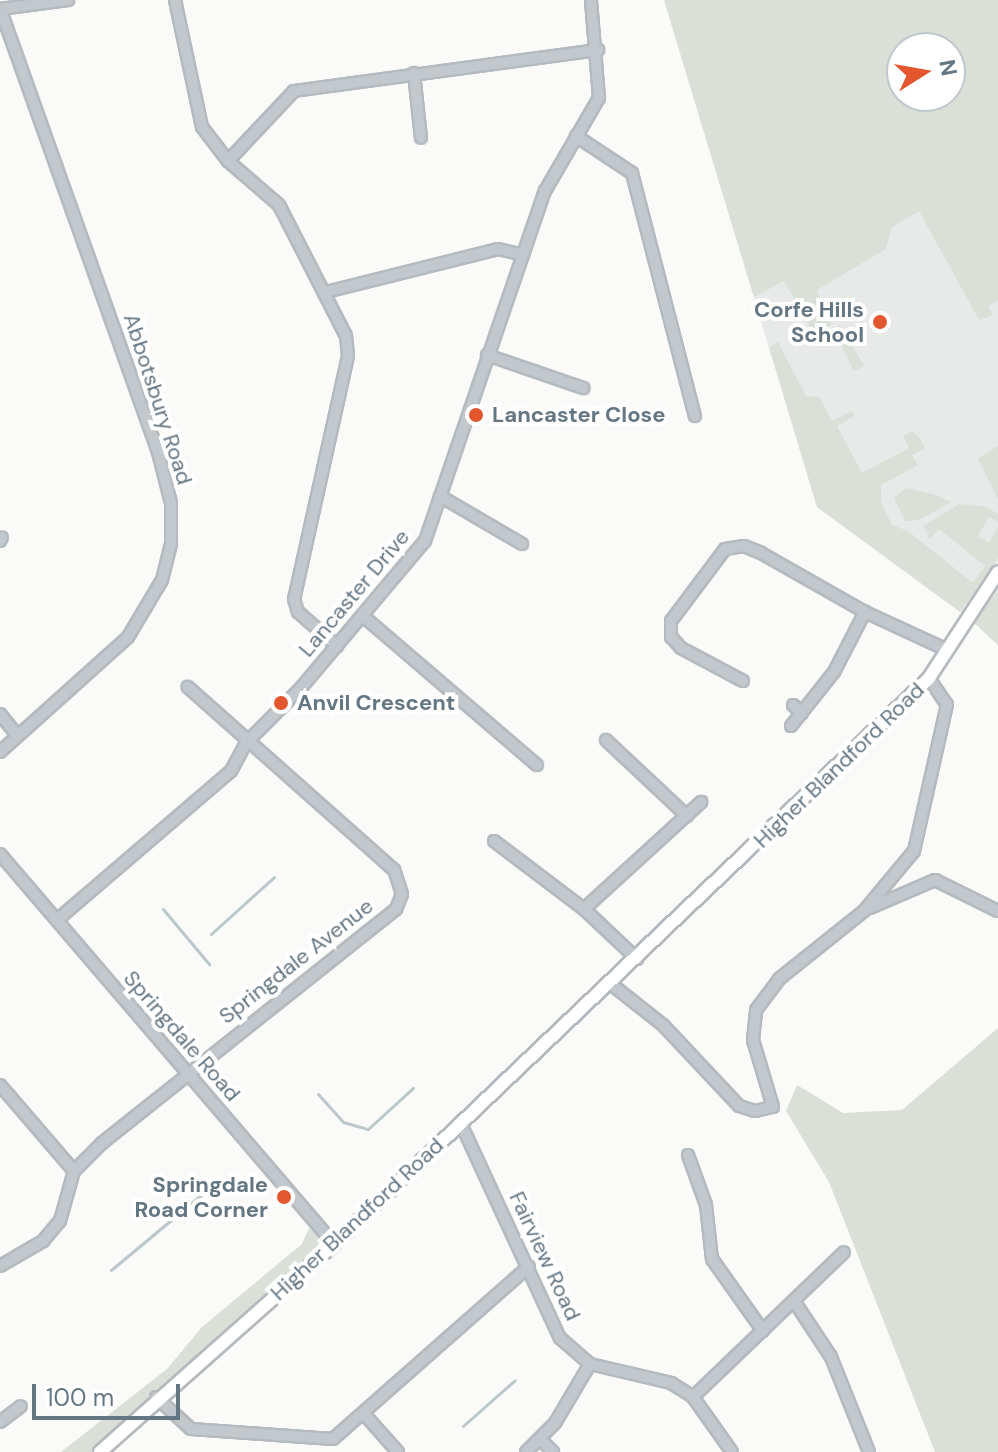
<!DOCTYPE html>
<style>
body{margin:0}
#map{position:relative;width:998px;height:1452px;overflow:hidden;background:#fafaf8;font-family:"DM Sans",sans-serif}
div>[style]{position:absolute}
.built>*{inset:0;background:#e8e9e9}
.green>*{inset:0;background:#dadfd7}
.stream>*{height:3px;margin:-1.5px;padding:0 1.5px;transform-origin:1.5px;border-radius:1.5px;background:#bbc7cb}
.roads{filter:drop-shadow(2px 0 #b5babe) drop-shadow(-2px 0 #b5babe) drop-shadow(0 2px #b5babe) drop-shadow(0 -2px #b5babe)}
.minor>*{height:10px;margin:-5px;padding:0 5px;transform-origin:5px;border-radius:5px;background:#c3c8cc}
.major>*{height:12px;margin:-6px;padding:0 6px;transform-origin:6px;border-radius:6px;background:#fff}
.dots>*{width:22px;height:22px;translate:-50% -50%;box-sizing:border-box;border:4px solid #fff;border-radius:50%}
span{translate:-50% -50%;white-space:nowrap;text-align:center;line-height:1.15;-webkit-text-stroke:8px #fff;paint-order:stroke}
.poi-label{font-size:22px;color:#657683;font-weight:700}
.right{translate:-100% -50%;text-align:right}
.left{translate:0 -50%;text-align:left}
.street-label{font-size:22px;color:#657683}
.north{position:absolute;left:886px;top:32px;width:80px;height:80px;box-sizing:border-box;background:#fff;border:2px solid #c1c8cd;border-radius:50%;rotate:79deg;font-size:22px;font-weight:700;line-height:32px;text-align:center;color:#657683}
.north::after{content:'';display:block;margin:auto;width:28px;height:36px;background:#e4572e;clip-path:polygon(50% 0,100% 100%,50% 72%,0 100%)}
.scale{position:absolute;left:32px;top:1384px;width:148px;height:36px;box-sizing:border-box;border:4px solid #657683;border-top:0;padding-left:10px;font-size:24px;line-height:28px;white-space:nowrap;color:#657683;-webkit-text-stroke:6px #fff;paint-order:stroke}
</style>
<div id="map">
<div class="built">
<div style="clip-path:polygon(evenodd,664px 0,987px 0,998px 22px,998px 572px,967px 617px,817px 507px,664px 0,902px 48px,950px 48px,950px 96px,902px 96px,902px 48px)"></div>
</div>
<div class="green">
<div style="clip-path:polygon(evenodd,664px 0,998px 0,998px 300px,988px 306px,993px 315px,979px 320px,919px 211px,892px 227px,886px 249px,817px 290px,831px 325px,814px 334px,784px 281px,754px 297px,664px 0,902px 48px,950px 48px,950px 96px,902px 96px,902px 48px)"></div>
<div style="clip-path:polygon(841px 325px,864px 366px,854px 371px,833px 329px)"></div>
<div style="clip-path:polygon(778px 342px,806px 396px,819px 397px,832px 421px,852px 411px,854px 416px,837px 426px,862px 473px,909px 448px,903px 436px,912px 431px,918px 436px,925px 448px,912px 455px,918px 465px,881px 485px,881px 502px,892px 525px,908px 531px,973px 583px,985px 566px,939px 529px,930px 539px,923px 526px,959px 504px,987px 507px,998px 514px,998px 522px,989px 517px,978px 536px,989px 543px,998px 527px,998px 558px,960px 612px,817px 507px,769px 347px)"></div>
<div style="clip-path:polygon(998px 446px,998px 499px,978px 459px)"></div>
<div style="clip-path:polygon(906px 488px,936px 495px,951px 502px,919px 520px,905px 521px,894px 498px)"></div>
<div style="clip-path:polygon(998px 590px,998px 645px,973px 622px)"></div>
<div style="clip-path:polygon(998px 1028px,998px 1452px,935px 1452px,829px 1182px,786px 1111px,797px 1085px,843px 1113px,902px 1110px)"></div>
<div style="clip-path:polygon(309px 1228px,321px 1238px,315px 1254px,140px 1405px,103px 1442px,111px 1452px,61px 1452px,167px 1369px,202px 1327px,302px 1244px)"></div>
</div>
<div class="stream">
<div style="left:163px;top:909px;width:72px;rotate:50.1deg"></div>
<div style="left:211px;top:934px;width:85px;rotate:-42.1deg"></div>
<div style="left:318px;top:1094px;width:38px;rotate:48deg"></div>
<div style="left:343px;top:1122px;width:26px;rotate:16deg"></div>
<div style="left:368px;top:1129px;width:61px;rotate:-42.3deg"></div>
<div style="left:111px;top:1270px;width:125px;rotate:-39.8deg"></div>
<div style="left:463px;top:1426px;width:69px;rotate:-41.5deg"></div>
</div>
<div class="roads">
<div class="minor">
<div style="left:175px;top:0;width:130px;rotate:78deg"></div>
<div style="left:202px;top:127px;width:43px;rotate:52.6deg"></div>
<div style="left:228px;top:161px;width:67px;rotate:40.8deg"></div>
<div style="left:279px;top:205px;width:147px;rotate:62.9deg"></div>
<div style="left:346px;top:336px;width:20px;rotate:84deg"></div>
<div style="left:348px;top:356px;width:249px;rotate:102.5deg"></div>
<div style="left:294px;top:599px;width:14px;rotate:73deg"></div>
<div style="left:298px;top:612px;width:52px;rotate:41.1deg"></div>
<div style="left:414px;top:73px;width:65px;rotate:83.9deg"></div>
<div style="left:576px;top:136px;width:67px;rotate:33.5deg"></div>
<div style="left:632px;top:173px;width:251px;rotate:75.5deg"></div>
<div style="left:228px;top:161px;width:96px;rotate:-46.7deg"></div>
<div style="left:294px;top:91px;width:307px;rotate:-7.7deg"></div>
<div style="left:326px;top:292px;width:177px;rotate:-14deg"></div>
<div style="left:498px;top:249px;width:26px;rotate:13deg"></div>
<div style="left:487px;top:355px;width:102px;rotate:19deg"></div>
<div style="left:440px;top:496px;width:95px;rotate:30.3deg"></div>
<div style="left:0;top:541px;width:4px;rotate:-63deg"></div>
<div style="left:363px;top:616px;width:229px;rotate:40.6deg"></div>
<div style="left:743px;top:681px;width:70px;rotate:-152deg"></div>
<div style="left:681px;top:648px;width:15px;rotate:-132deg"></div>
<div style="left:671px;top:637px;width:16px;rotate:-90deg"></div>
<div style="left:671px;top:621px;width:90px;rotate:-53.1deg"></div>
<div style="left:725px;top:549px;width:19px;rotate:-9deg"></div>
<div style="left:744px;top:546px;width:18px;rotate:22deg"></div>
<div style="left:761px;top:553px;width:120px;rotate:29.6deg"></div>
<div style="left:865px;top:612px;width:88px;rotate:24.8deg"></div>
<div style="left:793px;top:705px;width:12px;rotate:42deg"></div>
<div style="left:0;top:714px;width:28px;rotate:51deg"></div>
<div style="left:791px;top:726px;width:69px;rotate:-51.5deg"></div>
<div style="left:834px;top:672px;width:68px;rotate:-62.7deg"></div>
<div style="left:606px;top:740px;width:111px;rotate:43.2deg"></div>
<div style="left:0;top:752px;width:172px;rotate:-41.9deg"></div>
<div style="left:128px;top:637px;width:66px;rotate:-59.2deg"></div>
<div style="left:162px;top:580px;width:38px;rotate:-76deg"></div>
<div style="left:171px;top:543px;width:40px;rotate:-90deg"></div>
<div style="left:171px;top:503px;width:53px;rotate:-104.3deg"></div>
<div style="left:158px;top:452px;width:470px;rotate:-109.6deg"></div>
<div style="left:0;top:9px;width:69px;rotate:-7.5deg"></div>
<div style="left:494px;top:841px;width:113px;rotate:37.1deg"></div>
<div style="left:584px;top:909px;width:73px;rotate:43.3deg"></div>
<div style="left:0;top:854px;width:513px;rotate:49.42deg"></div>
<div style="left:870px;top:908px;width:71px;rotate:-23.3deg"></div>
<div style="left:935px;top:880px;width:70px;rotate:26.2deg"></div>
<div style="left:584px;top:909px;width:159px;rotate:-42.4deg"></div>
<div style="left:57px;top:920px;width:229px;rotate:-40.6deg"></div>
<div style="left:231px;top:771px;width:32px;rotate:-62deg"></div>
<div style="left:246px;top:743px;width:78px;rotate:-45deg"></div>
<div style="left:301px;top:688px;width:192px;rotate:-49.9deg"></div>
<div style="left:425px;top:541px;width:370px;rotate:-71.1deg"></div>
<div style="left:545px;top:191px;width:108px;rotate:-59.9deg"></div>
<div style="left:599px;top:98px;width:98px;rotate:-94.7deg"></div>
<div style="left:611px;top:984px;width:66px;rotate:38.3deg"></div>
<div style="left:663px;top:1025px;width:111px;rotate:46.8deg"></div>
<div style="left:739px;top:1106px;width:17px;rotate:17deg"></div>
<div style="left:755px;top:1111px;width:18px;rotate:-13deg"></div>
<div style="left:773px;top:1107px;width:70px;rotate:-106.6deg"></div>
<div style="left:753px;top:1040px;width:30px;rotate:-84deg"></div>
<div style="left:756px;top:1010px;width:39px;rotate:-53deg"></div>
<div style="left:779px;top:979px;width:109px;rotate:-38.7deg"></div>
<div style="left:864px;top:911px;width:78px;rotate:-50.2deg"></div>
<div style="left:914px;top:851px;width:150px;rotate:-77.3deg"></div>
<div style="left:947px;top:705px;width:32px;rotate:-124deg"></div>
<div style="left:0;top:1085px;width:113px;rotate:49.3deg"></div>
<div style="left:461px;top:1124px;width:236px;rotate:65.2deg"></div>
<div style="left:560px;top:1338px;width:40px;rotate:41deg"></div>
<div style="left:590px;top:1364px;width:83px;rotate:13.2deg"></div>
<div style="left:671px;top:1383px;width:26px;rotate:32deg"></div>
<div style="left:693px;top:1397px;width:67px;rotate:54.7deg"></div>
<div style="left:688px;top:1155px;width:53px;rotate:70.2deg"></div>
<div style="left:706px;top:1205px;width:54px;rotate:83.7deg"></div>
<div style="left:712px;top:1259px;width:88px;rotate:54.7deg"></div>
<div style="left:0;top:1266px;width:50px;rotate:-30.2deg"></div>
<div style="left:43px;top:1241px;width:26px;rotate:-50deg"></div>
<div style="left:60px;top:1221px;width:52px;rotate:-74.4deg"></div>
<div style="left:74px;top:1171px;width:40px;rotate:-45deg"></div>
<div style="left:102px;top:1143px;width:376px;rotate:-38.5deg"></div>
<div style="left:396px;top:909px;width:16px;rotate:-68deg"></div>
<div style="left:402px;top:894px;width:25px;rotate:-108deg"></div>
<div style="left:394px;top:870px;width:276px;rotate:-138.4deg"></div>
<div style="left:794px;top:1301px;width:67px;rotate:56.5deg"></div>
<div style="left:831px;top:1357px;width:102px;rotate:68.2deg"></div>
<div style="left:156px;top:1397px;width:47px;rotate:42.4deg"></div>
<div style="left:191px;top:1429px;width:142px;rotate:4deg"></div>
<div style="left:333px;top:1439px;width:261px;rotate:-41.4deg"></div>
<div style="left:693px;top:1397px;width:209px;rotate:-43.8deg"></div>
<div style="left:365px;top:1415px;width:50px;rotate:48.3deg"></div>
<div style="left:0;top:1422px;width:26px;rotate:-37deg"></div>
<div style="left:542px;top:1441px;width:16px;rotate:45deg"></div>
<div style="left:526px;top:1452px;width:41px;rotate:-45deg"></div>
<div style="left:555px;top:1423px;width:69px;rotate:-59.3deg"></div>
</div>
<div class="major">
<div style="left:100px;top:1452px;width:313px;rotate:-41.6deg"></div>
<div style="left:334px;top:1244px;width:821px;rotate:-43.57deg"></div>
<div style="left:929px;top:678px;width:126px;rotate:-56.9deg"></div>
</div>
</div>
<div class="dots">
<div style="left:880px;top:322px;background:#e4572e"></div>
<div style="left:476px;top:415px;background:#e4572e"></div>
<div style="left:281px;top:703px;background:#e4572e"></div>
<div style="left:284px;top:1197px;background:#e4572e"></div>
</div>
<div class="poi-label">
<span class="right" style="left:864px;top:322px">Corfe Hills<br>School</span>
<span class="left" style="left:492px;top:415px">Lancaster Close</span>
<span class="left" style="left:297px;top:703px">Anvil Crescent</span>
<span class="right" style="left:268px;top:1197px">Springdale<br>Road Corner</span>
</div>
<div class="street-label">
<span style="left:158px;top:399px;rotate:72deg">Abbotsbury Road</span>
<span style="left:354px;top:593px;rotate:-50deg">Lancaster Drive</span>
<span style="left:839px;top:765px;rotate:-44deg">Higher Blandford Road</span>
<span style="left:296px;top:961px;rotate:-38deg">Springdale Avenue</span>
<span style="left:182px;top:1036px;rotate:49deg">Springdale Road</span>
<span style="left:357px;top:1219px;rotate:-43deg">Higher Blandford Road</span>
<span style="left:545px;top:1256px;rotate:65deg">Fairview Road</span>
</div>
<div class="north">N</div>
<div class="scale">100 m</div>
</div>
